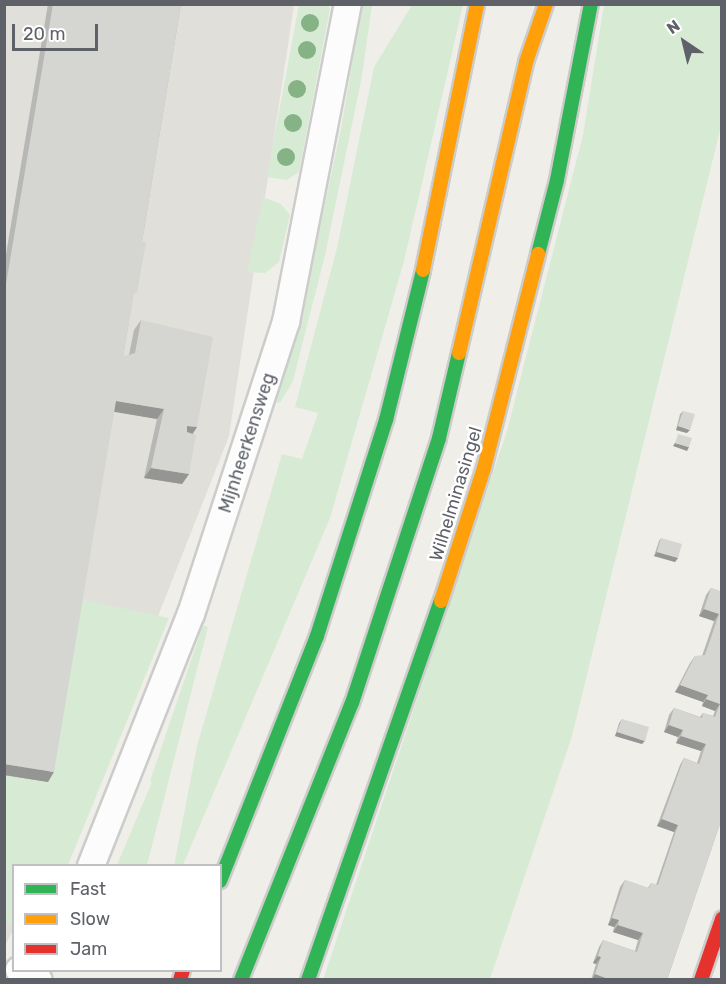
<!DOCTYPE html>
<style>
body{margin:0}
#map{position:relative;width:726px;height:984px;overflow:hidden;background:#efeee9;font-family:Rubik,sans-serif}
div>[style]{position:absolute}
.industrial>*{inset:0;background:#e0dfda}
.green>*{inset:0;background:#d7ebd4}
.roads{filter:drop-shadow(2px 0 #cccccb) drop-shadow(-2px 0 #cccccb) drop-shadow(0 2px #cccccb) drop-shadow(0 -2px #cccccb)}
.street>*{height:26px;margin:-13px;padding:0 13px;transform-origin:13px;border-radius:13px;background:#fdfcfc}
.fast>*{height:14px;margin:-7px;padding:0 7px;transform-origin:7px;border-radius:7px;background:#30b455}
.slow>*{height:14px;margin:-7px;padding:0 7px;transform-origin:7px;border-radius:7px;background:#ff9f0a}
.jam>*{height:14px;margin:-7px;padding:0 7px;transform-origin:7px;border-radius:7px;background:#e5322d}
.trees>*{width:18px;height:18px;margin:-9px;border-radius:50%;background:#86b386}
.wall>*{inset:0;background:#b7b7b5}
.shaded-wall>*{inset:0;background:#959593}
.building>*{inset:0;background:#d5d5d2}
span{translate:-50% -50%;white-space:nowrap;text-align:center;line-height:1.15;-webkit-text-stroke:5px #fff;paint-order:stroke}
.street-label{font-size:18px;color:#5e6268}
.frame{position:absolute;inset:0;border:6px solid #5e6268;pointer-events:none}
.legend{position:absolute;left:12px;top:864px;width:210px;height:108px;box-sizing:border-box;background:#fff;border:2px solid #bfc0c3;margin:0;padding:8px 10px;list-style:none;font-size:18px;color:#5e6268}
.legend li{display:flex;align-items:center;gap:12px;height:30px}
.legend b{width:30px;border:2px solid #bfc0c3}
.north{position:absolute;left:654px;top:12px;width:60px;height:60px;-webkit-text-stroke:4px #fff;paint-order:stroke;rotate:325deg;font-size:16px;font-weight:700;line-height:24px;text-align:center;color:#5e6268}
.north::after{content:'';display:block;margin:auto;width:21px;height:27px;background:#5e6268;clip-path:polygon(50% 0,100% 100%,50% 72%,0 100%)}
.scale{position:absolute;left:12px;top:24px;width:86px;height:27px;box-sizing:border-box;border:3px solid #5e6268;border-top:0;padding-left:8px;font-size:18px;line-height:21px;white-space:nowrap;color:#5e6268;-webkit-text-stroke:4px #fff;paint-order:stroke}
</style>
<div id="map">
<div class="industrial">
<div style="clip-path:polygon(5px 5px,294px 5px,229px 436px,86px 799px,14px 866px,13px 930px,5px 946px)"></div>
</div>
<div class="green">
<div style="clip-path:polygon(299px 4px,328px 5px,330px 9px,299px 172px,287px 180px,267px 177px)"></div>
<div style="clip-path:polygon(362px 5px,372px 5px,362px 76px,325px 255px,293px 381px,280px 403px,274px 401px,316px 244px,341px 129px)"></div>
<div style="clip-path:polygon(412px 5px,463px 5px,404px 261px,330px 518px,183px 865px,174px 866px,197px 746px,282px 454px,302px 459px,318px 413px,295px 407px,337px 248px,374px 67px)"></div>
<div style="clip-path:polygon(604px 5px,721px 5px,721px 126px,572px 736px,490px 979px,323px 980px,507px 431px,583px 135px)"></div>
<div style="clip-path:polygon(263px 197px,281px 204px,290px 215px,279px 262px,265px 273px,247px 272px)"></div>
<div style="clip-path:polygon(78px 599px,169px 618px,68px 865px,14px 866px,13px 925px,5px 921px,4px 775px)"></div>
<div style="clip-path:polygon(203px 625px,208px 627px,147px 865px,117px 865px,152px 782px,150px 781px)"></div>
</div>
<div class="roads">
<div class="street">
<div style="left:91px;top:866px;width:271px;rotate:-68.4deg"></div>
<div style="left:191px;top:614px;width:307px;rotate:-72deg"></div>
<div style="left:286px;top:322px;width:324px;rotate:-79deg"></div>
<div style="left:19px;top:970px;width:22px;rotate:27deg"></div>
</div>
<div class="fast">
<div style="left:538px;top:254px;width:76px;rotate:-75.6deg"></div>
<div style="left:557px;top:180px;width:179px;rotate:-79.1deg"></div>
<div style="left:220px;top:881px;width:264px;rotate:-68.4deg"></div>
<div style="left:317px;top:636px;width:227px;rotate:-72.3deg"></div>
<div style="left:386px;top:420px;width:154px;rotate:-76.1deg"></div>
<div style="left:241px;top:980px;width:298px;rotate:-68.2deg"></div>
<div style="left:352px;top:703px;width:279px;rotate:-71.8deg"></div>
<div style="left:439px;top:438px;width:87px;rotate:-76.8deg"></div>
<div style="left:308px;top:980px;width:402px;rotate:-70.7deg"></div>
</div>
<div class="slow">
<div style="left:423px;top:270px;width:271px;rotate:-78.5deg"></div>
<div style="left:459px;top:353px;width:299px;rotate:-77deg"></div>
<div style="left:526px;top:62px;width:61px;rotate:-71deg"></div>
<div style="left:441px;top:601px;width:140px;rotate:-72.1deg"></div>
<div style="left:484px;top:468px;width:221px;rotate:-75.8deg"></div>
</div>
<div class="jam">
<div style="left:180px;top:980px;width:10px;rotate:-73deg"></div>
<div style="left:701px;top:980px;width:65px;rotate:-71deg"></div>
</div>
</div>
<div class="trees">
<div style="left:310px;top:23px"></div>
<div style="left:307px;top:50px"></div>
<div style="left:297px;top:89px"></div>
<div style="left:293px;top:123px"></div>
<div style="left:286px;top:157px"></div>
</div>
<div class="wall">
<div style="clip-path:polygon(48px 4px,181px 4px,123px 357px,129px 355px,134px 330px,141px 320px,197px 427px,193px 434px,189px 474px,182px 484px,144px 478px,157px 419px,114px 411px,48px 782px,4px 775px,4px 266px)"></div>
<div style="clip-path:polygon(683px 411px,687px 433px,676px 430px,680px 414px)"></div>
<div style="clip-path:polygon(661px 538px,678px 558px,675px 562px,654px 556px,659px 541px)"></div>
<div style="clip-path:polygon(711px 588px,722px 592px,722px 818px,667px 980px,591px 980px,596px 964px,593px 963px,599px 947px,603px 940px,635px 951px,638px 940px,613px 932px,614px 927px,608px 925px,620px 887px,625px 880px,648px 888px,651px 883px,656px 885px,674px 832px,657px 826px,680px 765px,684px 758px,697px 763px,701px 751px,676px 743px,678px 737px,664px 732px,669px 715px,674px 708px,700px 717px,703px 713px,713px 716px,715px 711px,702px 706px,703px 702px,675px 692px,690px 663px,695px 656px,702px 656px,714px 621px,699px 616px,706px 595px)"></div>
<div style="clip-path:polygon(622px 719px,642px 744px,615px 736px,619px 723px)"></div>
</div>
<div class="shaded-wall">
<div style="clip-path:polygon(116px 401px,164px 409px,157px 419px,109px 411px)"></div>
<div style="clip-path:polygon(187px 426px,197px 427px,190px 437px,180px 436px)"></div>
<div style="clip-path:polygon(678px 426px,690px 430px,687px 433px,676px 430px)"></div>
<div style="clip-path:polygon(675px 443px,689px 447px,687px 451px,673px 446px)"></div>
<div style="clip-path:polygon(151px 468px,189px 474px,182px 484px,144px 478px)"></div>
<div style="clip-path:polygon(657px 552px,678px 558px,675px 562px,654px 556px)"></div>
<div style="clip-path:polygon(704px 609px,719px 614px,714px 621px,699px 616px)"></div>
<div style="clip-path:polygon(680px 685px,708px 695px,703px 702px,675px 692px)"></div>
<div style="clip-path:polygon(706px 699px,720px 704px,715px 711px,702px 706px)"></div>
<div style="clip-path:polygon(669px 725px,683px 730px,678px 737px,664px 732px)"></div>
<div style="clip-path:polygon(617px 732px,645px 741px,642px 744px,615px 736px)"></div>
<div style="clip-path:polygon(681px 736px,706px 744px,701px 751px,676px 743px)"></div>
<div style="clip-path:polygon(4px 764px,54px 772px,48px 782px,4px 775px)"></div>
<div style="clip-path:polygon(662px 819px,678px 825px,674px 832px,657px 826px)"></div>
<div style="clip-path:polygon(612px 918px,619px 920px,614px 927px,608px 925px)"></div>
<div style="clip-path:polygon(618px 925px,643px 933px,638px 940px,613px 932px)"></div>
<div style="clip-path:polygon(598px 956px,601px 957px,596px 964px,593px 963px)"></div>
<div style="clip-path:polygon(595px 974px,611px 980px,592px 980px)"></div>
</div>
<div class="building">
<div style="clip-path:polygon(53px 4px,181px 4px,142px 242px,146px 242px,137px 293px,134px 293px,123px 357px,135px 353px,141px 320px,213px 337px,197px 427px,187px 426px,187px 432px,196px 435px,189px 474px,151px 468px,164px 409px,116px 401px,54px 772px,4px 764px,4px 296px)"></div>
<div style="clip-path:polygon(683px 411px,695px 414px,690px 430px,678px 426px)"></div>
<div style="clip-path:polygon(678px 434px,692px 438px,689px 447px,675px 443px)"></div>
<div style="clip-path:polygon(661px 538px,682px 544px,678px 558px,657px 552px)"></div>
<div style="clip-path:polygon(711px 588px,722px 592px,722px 818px,667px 980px,611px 980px,595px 974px,601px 957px,598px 956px,603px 940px,637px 952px,643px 933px,618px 925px,619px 920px,612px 918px,625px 880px,649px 888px,651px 883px,658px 885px,678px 825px,662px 819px,684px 758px,699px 764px,706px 744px,681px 736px,683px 730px,669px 725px,674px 708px,702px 718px,703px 713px,715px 717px,720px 704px,706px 699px,708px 695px,680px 685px,695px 656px,705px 655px,719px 614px,704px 609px)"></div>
<div style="clip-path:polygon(622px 719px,649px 727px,645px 741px,617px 732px)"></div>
</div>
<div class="street-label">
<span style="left:247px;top:443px;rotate:-72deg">Mijnheerkensweg</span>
<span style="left:456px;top:494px;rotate:-73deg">Wilhelminasingel</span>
</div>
<div class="frame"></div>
<ul class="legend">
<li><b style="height:8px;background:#30b455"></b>Fast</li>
<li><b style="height:8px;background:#ff9f0a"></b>Slow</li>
<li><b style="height:8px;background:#e5322d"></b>Jam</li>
</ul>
<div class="north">N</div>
<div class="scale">20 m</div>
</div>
